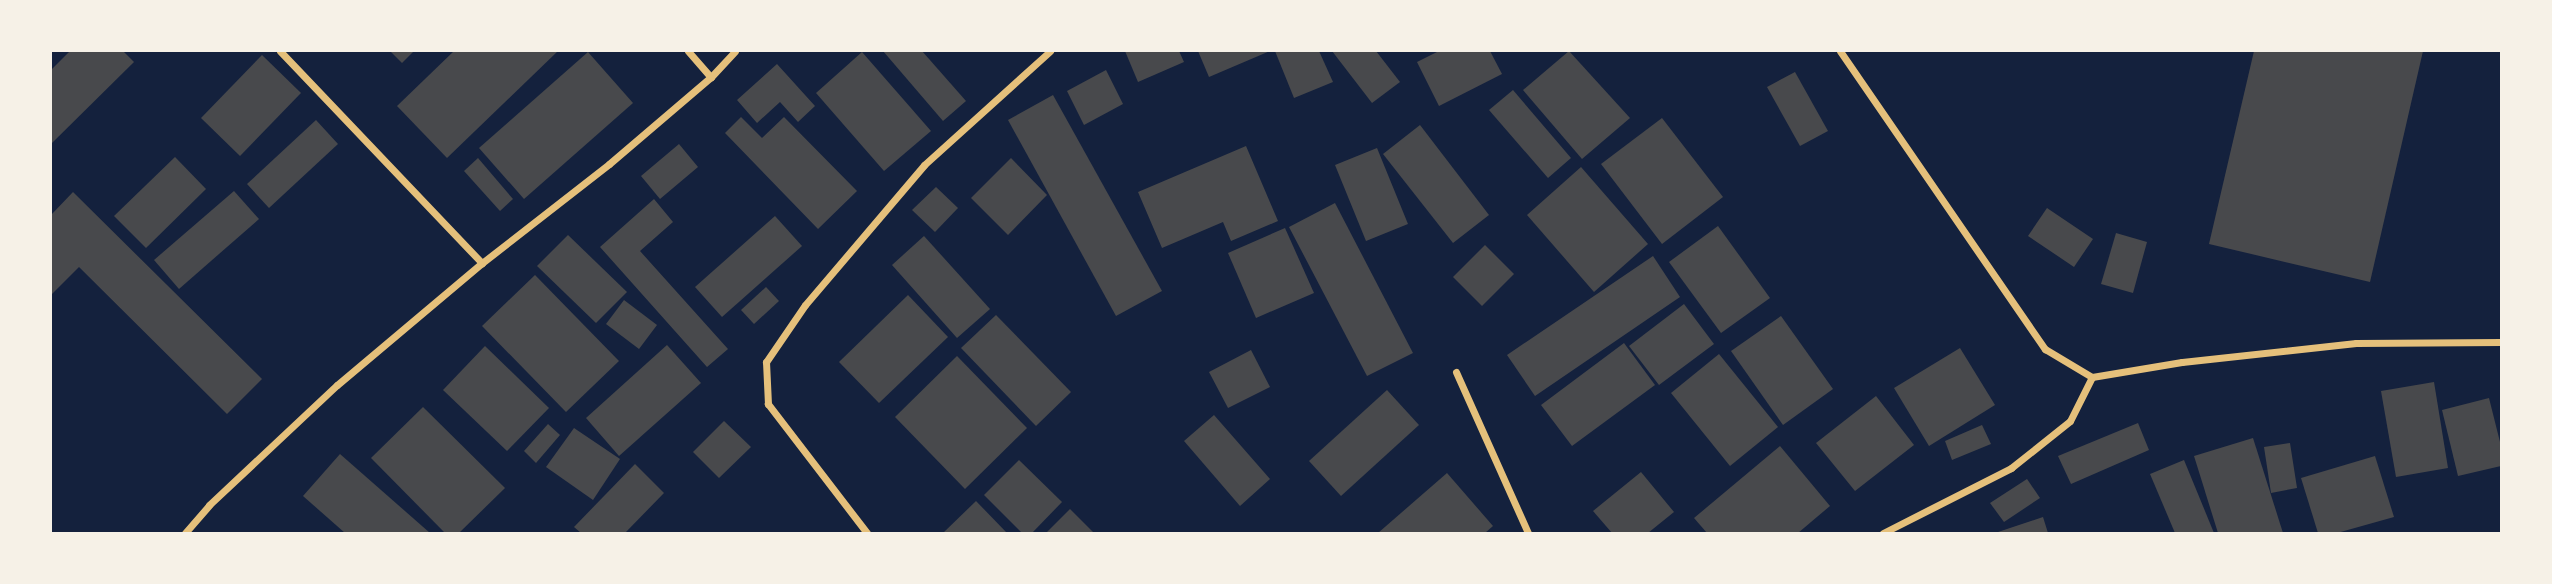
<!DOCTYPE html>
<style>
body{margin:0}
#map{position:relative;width:2552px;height:584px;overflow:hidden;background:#14213d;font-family:"Open Sans",sans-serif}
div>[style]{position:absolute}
.building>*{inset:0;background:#48494c}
.minor>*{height:7px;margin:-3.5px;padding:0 3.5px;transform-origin:3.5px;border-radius:3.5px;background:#e5c07b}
span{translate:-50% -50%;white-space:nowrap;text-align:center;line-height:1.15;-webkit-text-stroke:5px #f6f1e7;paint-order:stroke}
.frame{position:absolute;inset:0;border:52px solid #f6f1e7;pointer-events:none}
</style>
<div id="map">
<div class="building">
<div style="clip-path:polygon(70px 51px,123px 51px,134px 62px,51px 144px,51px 70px)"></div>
<div style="clip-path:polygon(390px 51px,414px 51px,402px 63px)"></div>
<div style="clip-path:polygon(454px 51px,558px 51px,447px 158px,397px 106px)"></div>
<div style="clip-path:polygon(883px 51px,922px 51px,966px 101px,943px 121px)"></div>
<div style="clip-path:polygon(1125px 51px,1179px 51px,1184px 62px,1138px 82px)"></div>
<div style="clip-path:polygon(1198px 51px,1270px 51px,1209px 77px)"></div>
<div style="clip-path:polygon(1275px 51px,1319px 51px,1333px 82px,1294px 98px)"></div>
<div style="clip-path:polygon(1332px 51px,1376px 51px,1400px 82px,1372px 103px)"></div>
<div style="clip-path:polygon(1439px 51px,1490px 51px,1502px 74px,1439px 106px,1417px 62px)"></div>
<div style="clip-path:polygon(1569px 51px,1630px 118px,1582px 159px,1523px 90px)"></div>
<div style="clip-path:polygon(2254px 51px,2423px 51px,2370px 282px,2209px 244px)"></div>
<div style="clip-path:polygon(588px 52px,633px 103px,524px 199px,479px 148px)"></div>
<div style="clip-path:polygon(862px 52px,931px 131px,884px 171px,816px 93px)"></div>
<div style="clip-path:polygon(262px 55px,301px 93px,240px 156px,201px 118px)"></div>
<div style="clip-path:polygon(777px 64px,815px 106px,798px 122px,780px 102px,757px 123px,737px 100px)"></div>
<div style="clip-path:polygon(1106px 70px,1123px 104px,1084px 125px,1067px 91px)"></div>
<div style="clip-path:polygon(1795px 72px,1828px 131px,1800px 146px,1767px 87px)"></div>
<div style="clip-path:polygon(1513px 90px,1571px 158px,1548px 178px,1489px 110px)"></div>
<div style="clip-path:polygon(1053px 95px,1162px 291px,1116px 316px,1008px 120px)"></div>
<div style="clip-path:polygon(741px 117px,762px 138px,784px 117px,857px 191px,818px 229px,725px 133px)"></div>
<div style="clip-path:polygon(1662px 118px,1723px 197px,1662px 244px,1601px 164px)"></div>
<div style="clip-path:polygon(316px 120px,338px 144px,269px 208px,247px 184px)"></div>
<div style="clip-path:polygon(1420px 125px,1489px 215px,1453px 243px,1383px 154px)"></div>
<div style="clip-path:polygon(679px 144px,698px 167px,660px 199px,641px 176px)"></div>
<div style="clip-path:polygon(1246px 146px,1278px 221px,1231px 241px,1223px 222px,1162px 248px,1138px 192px)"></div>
<div style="clip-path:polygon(1377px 148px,1408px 224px,1366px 241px,1335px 165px)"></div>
<div style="clip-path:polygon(175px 157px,206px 189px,146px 248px,114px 216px)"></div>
<div style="clip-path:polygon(478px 158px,513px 199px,500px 211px,464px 171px)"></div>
<div style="clip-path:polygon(1011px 158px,1047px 195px,1008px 235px,971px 198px)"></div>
<div style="clip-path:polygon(1581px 167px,1648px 244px,1594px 292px,1527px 215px)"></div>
<div style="clip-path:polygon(936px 187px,958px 208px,935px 232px,912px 210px)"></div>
<div style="clip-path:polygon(234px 191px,259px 219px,179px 289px,154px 260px)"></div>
<div style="clip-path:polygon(73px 192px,262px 379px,227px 414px,79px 267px,51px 295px,51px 215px)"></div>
<div style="clip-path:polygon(654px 199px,673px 222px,640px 251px,728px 349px,707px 367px,600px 247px)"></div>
<div style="clip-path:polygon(1335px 203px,1413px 353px,1367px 376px,1289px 227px)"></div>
<div style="clip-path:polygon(2047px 208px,2093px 239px,2074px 267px,2028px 236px)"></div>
<div style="clip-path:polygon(775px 216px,802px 246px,722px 317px,695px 287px)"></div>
<div style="clip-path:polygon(1718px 226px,1770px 298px,1721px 333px,1669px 262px)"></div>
<div style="clip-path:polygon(1285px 228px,1314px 293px,1256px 318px,1228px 253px)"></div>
<div style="clip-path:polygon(2116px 233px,2147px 242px,2133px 293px,2101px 284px)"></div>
<div style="clip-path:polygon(568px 235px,627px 292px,596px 323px,537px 266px)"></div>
<div style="clip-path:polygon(924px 236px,990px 309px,957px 338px,892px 265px)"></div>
<div style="clip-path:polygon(1485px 245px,1514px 274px,1482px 306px,1453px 277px)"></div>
<div style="clip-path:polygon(1653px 256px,1680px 297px,1535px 396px,1507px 355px)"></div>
<div style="clip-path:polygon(535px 275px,619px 361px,566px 412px,482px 326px)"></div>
<div style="clip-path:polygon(766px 287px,779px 301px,754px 324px,741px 310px)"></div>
<div style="clip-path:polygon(908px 295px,948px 337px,879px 403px,839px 362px)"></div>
<div style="clip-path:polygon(624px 300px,657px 325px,639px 349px,606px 324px)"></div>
<div style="clip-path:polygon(1684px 304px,1714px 344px,1659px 385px,1629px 346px)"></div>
<div style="clip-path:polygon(996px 315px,1071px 392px,1036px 426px,961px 348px)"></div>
<div style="clip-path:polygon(1781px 316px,1833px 389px,1783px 425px,1731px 351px)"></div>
<div style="clip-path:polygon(1624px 343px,1655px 385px,1572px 446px,1541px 405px)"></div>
<div style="clip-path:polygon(667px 345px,701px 383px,619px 456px,586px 418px)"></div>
<div style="clip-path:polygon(485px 346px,549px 408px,507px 451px,443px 390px)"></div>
<div style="clip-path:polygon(1960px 348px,1995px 405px,1929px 446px,1894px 388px)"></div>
<div style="clip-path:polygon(1251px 350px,1270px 387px,1228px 408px,1209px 372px)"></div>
<div style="clip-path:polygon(1719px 354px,1778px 427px,1730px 466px,1671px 393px)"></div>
<div style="clip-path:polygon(957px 356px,1027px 428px,965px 489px,895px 417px)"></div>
<div style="clip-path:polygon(2434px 382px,2448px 468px,2396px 477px,2381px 391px)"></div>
<div style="clip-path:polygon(1387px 390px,1419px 425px,1341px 496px,1309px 461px)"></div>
<div style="clip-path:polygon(1876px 396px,1914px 445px,1855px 491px,1816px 443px)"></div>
<div style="clip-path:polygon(2489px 398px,2501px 446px,2501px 466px,2458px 476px,2442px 410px)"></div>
<div style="clip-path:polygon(423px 407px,505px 488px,459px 533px,445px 533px,371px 458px)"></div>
<div style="clip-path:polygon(1214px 415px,1270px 479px,1240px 506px,1184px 441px)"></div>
<div style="clip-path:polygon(724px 421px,751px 447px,719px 478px,693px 452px)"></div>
<div style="clip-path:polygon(2138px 423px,2149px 450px,2071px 484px,2058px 456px)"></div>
<div style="clip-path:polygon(548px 424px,560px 435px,536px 463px,524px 451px)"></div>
<div style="clip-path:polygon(1982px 425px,1991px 444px,1952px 460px,1945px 441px)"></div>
<div style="clip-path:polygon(574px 428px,620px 459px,593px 500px,546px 467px)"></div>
<div style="clip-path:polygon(2253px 438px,2283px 533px,2218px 533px,2194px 456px)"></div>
<div style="clip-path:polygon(2290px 443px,2297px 488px,2271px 493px,2264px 447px)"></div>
<div style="clip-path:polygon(1780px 446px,1830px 506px,1798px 533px,1707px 533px,1694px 518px)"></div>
<div style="clip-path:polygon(340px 454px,430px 533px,345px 533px,303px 496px)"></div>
<div style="clip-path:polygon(2375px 456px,2394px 517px,2337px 533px,2318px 533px,2301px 478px)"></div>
<div style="clip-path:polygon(1019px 460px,1062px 502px,1032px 533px,1022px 533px,984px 495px)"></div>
<div style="clip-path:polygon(2184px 460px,2214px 533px,2175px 533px,2150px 474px)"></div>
<div style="clip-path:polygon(635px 464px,664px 493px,625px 533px,581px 533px,574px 527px)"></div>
<div style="clip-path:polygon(1641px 472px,1674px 512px,1648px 533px,1612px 533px,1593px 511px)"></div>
<div style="clip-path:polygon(1447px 473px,1493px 526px,1485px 533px,1378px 533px)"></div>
<div style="clip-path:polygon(2027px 479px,2040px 498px,2004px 522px,1990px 503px)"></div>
<div style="clip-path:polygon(976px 501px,1007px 533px,943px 533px)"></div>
<div style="clip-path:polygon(1070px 509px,1094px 533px,1046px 533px)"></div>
<div style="clip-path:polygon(2043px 517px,2048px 533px,1995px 533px)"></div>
</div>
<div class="minor">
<div style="left:280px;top:51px;width:293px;rotate:46.4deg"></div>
<div style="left:688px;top:51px;width:35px;rotate:49deg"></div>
<div style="left:1840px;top:51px;width:362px;rotate:55.5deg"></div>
<div style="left:2045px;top:349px;width:55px;rotate:30.8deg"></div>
<div style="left:2092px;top:377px;width:91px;rotate:-9.5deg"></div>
<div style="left:2182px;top:362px;width:175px;rotate:-6.2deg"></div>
<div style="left:2356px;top:343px;width:145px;rotate:-0.4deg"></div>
<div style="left:1456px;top:372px;width:176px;rotate:65.9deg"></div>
<div style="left:185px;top:533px;width:37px;rotate:-49deg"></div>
<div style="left:209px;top:505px;width:175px;rotate:-43.2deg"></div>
<div style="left:337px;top:385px;width:189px;rotate:-40.1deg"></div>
<div style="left:482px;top:263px;width:161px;rotate:-37.9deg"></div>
<div style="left:609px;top:164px;width:134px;rotate:-40.5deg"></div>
<div style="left:711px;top:77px;width:35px;rotate:-47deg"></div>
<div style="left:867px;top:533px;width:163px;rotate:-127.5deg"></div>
<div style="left:768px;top:404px;width:42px;rotate:-92.7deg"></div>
<div style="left:766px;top:362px;width:69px;rotate:-55.6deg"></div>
<div style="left:805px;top:305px;width:184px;rotate:-49.6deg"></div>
<div style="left:924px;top:165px;width:170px;rotate:-42.1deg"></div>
<div style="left:1883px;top:533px;width:144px;rotate:-26.9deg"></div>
<div style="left:2011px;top:468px;width:75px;rotate:-38.5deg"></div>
<div style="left:2070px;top:421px;width:49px;rotate:-63.4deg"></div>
</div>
<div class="frame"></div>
</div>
